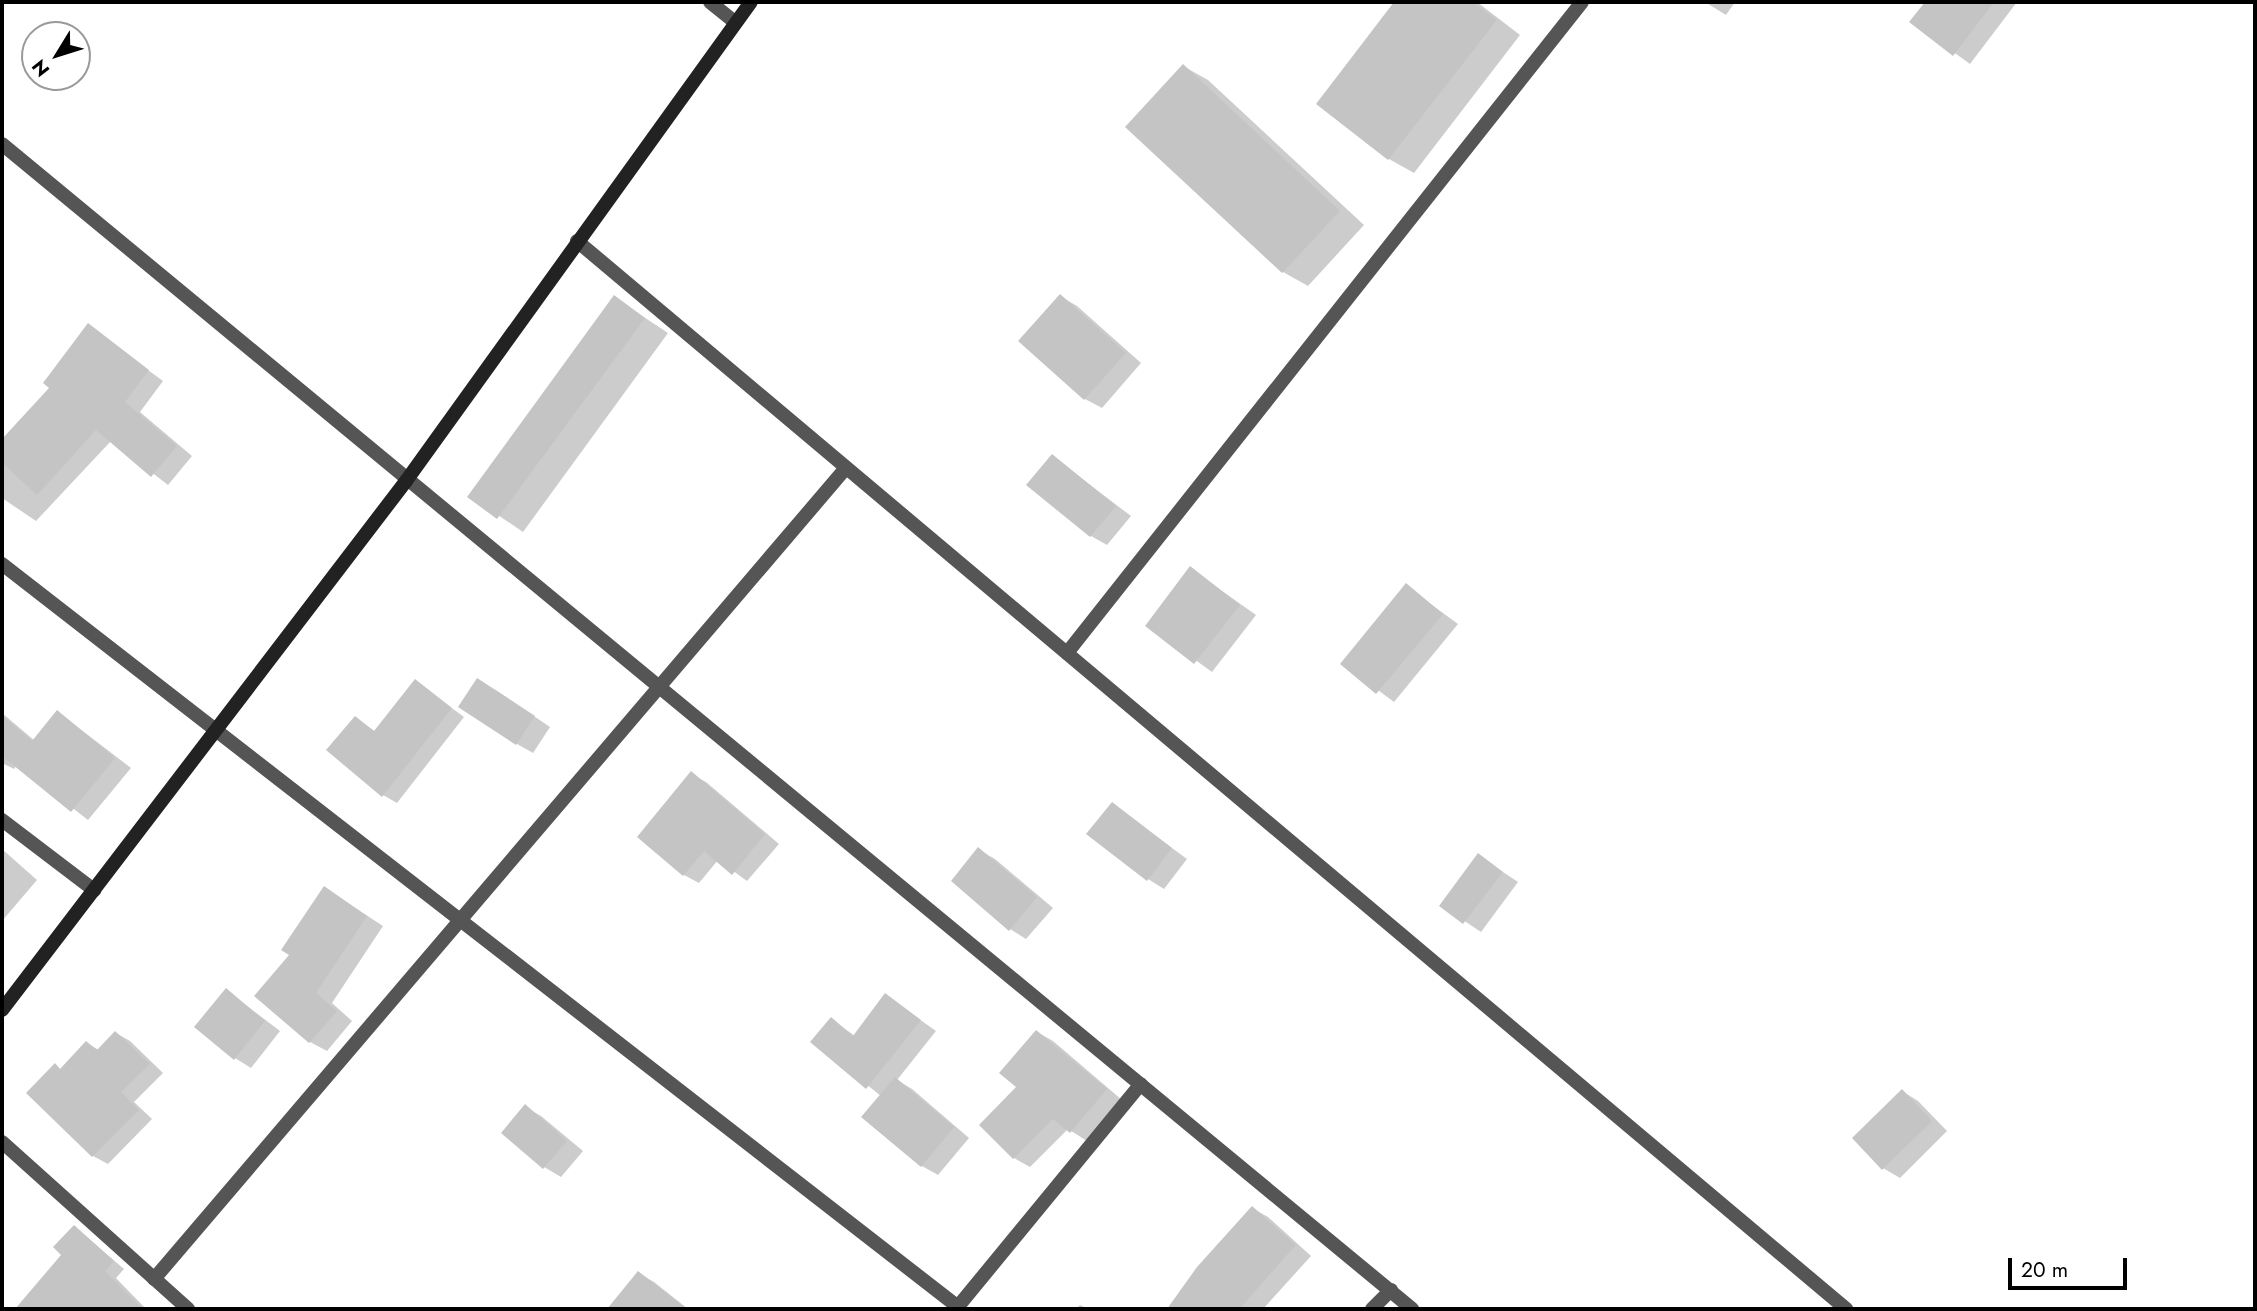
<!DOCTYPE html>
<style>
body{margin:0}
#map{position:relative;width:2257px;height:1311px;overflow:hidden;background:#fff;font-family:Jost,sans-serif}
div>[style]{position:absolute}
.shadow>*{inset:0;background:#0003}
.building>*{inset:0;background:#c4c4c4}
.minor>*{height:14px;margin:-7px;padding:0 7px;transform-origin:7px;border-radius:7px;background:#555}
.secondary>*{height:14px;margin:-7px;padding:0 7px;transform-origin:7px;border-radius:7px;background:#222}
span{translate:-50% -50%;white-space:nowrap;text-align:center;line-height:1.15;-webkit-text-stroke:6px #fff;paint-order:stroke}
.frame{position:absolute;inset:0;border:4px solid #000;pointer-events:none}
.north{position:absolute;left:21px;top:21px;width:70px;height:70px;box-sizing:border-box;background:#fff;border:2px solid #999;border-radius:50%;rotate:232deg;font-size:19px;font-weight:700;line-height:28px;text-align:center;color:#000}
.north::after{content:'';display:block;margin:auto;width:24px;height:32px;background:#000;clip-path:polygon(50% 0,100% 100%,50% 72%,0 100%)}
.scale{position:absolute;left:2008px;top:1258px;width:119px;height:32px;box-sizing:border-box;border:4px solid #000;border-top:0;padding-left:9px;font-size:21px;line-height:24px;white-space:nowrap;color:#000;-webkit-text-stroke:5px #fff;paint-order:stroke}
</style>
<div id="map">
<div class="shadow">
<div style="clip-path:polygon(1397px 2px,1477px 2px,1520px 35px,1414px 173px,1389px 159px,1318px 103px)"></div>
<div style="clip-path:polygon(1705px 2px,1735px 2px,1726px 15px)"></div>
<div style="clip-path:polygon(1927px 2px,2017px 2px,1970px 64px,1912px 22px)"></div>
<div style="clip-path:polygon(1183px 66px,1208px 80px,1364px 225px,1308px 286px,1283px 272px)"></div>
<div style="clip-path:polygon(1060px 296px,1077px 306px,1141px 363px,1102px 408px,1085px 399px,1020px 341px)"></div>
<div style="clip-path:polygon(615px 298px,668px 333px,523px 532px,470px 496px)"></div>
<div style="clip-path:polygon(88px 326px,163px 381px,140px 412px,192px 456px,168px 485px,111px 441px,36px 521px,2px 498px,2px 442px,52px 387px)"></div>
<div style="clip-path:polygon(1052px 456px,1131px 516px,1107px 545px,1091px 536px)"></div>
<div style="clip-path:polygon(1191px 569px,1256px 615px,1212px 672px,1147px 625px)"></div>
<div style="clip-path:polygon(1406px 586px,1458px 624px,1394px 702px,1343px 664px)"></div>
<div style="clip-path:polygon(415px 681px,464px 717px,397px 803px,383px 795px,355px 718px,376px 732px)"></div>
<div style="clip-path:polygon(494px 689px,550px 727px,533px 753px,517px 744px)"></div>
<div style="clip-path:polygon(58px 712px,131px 768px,88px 820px,17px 765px,14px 769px,2px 763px,2px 713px,35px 741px)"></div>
<div style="clip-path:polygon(691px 774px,706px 782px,779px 844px,747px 881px,718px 860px,699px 883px,684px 875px)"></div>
<div style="clip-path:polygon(1112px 804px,1187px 859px,1164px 889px,1148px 879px)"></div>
<div style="clip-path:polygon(2px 849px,37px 880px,2px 921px)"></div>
<div style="clip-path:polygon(979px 850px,995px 859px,1053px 908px,1026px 939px,1010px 929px)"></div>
<div style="clip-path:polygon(1479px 856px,1518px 882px,1481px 932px,1442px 906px)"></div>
<div style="clip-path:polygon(340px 898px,383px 926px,332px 1003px,352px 1021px,327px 1051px,310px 1042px,292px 955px)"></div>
<div style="clip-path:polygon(226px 990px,280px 1031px,251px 1068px,235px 1058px)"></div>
<div style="clip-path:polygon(885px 995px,936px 1031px,897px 1080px,912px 1089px,969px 1138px,938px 1175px,922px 1166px,881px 1096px,812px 1041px,831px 1019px,855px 1036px)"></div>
<div style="clip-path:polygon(1037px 1032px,1053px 1041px,1122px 1100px,1087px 1141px,1068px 1129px,1030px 1167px,1014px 1158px,1018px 1087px)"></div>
<div style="clip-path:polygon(116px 1033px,130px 1041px,163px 1073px,134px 1102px,152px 1119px,108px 1164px,93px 1156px,29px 1093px,55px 1066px,62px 1070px,86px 1043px,99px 1050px)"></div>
<div style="clip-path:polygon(1902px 1091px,1918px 1101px,1947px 1131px,1900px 1178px,1883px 1168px)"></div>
<div style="clip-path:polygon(525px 1107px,541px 1116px,583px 1151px,561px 1177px,544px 1167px)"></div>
<div style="clip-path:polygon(1252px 1208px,1268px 1217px,1311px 1256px,1263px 1309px,1170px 1309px)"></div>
<div style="clip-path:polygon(75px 1227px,124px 1269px,116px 1278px,146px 1309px,40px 1309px,27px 1298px,63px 1254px)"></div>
<div style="clip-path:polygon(638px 1273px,654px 1282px,688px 1309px,613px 1309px)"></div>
<div style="clip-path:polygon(1080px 1305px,1088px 1309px,1076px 1309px)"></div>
</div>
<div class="building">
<div style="clip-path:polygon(1394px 2px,1473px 2px,1497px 20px,1388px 160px,1316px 104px)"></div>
<div style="clip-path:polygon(1925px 2px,1994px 2px,1953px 56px,1909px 22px)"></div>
<div style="clip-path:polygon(1183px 64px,1340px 211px,1282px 273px,1125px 127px)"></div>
<div style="clip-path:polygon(1060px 294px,1126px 353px,1084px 400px,1018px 341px)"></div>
<div style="clip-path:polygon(614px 295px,645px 318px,497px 519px,467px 497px)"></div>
<div style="clip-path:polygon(88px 323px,149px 370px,125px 402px,177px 446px,151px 477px,96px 430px,37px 495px,2px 463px,2px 439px,49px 388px,43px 383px)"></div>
<div style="clip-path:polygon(1052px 454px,1116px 506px,1090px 537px,1026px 485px)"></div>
<div style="clip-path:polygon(1190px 566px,1240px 605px,1194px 664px,1145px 626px)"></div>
<div style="clip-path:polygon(1406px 583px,1443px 614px,1376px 694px,1340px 664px)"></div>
<div style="clip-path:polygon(477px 678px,535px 716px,516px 745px,458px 707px)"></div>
<div style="clip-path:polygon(415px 679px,452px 708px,382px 797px,326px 750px,355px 716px,374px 731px)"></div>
<div style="clip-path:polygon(57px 710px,115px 758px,71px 812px,2px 756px,2px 715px,32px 741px)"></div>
<div style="clip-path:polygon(691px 771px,765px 834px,732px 875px,704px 851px,683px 876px,637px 837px)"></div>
<div style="clip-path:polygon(1112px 802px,1172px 848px,1147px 881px,1086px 834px)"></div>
<div style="clip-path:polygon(978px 847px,1037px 897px,1009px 931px,951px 881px)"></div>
<div style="clip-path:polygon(1478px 853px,1503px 872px,1463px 924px,1439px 906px)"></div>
<div style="clip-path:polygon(324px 886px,367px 916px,316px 993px,337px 1011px,309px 1043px,254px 996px,289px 955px,281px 950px)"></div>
<div style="clip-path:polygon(226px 988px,265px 1021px,234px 1060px,194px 1027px)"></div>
<div style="clip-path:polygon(885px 993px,921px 1020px,866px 1089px,810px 1042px,831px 1017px,853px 1036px)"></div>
<div style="clip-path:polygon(1036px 1030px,1107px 1089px,1070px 1133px,1053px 1119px,1013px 1159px,979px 1125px,1016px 1087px,999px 1073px)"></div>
<div style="clip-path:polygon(115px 1031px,150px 1064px,121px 1092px,139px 1110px,92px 1157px,26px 1093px,55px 1063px,60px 1069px,86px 1041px,97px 1050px)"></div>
<div style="clip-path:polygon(895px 1077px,954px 1127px,921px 1167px,861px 1117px)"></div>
<div style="clip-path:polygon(1902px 1089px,1932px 1121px,1882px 1170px,1852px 1138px)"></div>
<div style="clip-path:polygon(525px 1104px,567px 1141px,543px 1169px,501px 1133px)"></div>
<div style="clip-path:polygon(1252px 1206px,1296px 1245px,1239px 1309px,1167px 1309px,1197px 1267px)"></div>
<div style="clip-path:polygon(74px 1225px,114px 1261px,105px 1271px,143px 1309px,15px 1309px,61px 1255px,53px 1247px)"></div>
<div style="clip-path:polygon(638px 1271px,687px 1309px,607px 1309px)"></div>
</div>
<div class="minor">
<div style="left:710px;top:2px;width:32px;rotate:39deg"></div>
<div style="left:2px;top:144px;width:1829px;rotate:39.56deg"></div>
<div style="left:577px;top:241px;width:1659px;rotate:40.08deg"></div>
<div style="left:2px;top:564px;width:1211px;rotate:37.85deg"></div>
<div style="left:1067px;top:653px;width:830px;rotate:-51.65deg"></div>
<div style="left:2px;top:820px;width:116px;rotate:37.3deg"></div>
<div style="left:2px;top:1142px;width:250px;rotate:41.9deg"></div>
<div style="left:154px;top:1279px;width:1066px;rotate:-49.53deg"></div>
<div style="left:956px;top:1309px;width:291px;rotate:-50.6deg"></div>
<div style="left:1372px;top:1309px;width:27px;rotate:-45deg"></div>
</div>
<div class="secondary">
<div style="left:2px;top:1010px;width:666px;rotate:-52.63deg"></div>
<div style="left:406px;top:481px;width:590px;rotate:-54.24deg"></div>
</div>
<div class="frame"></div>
<div class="north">N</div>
<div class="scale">20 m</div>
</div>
